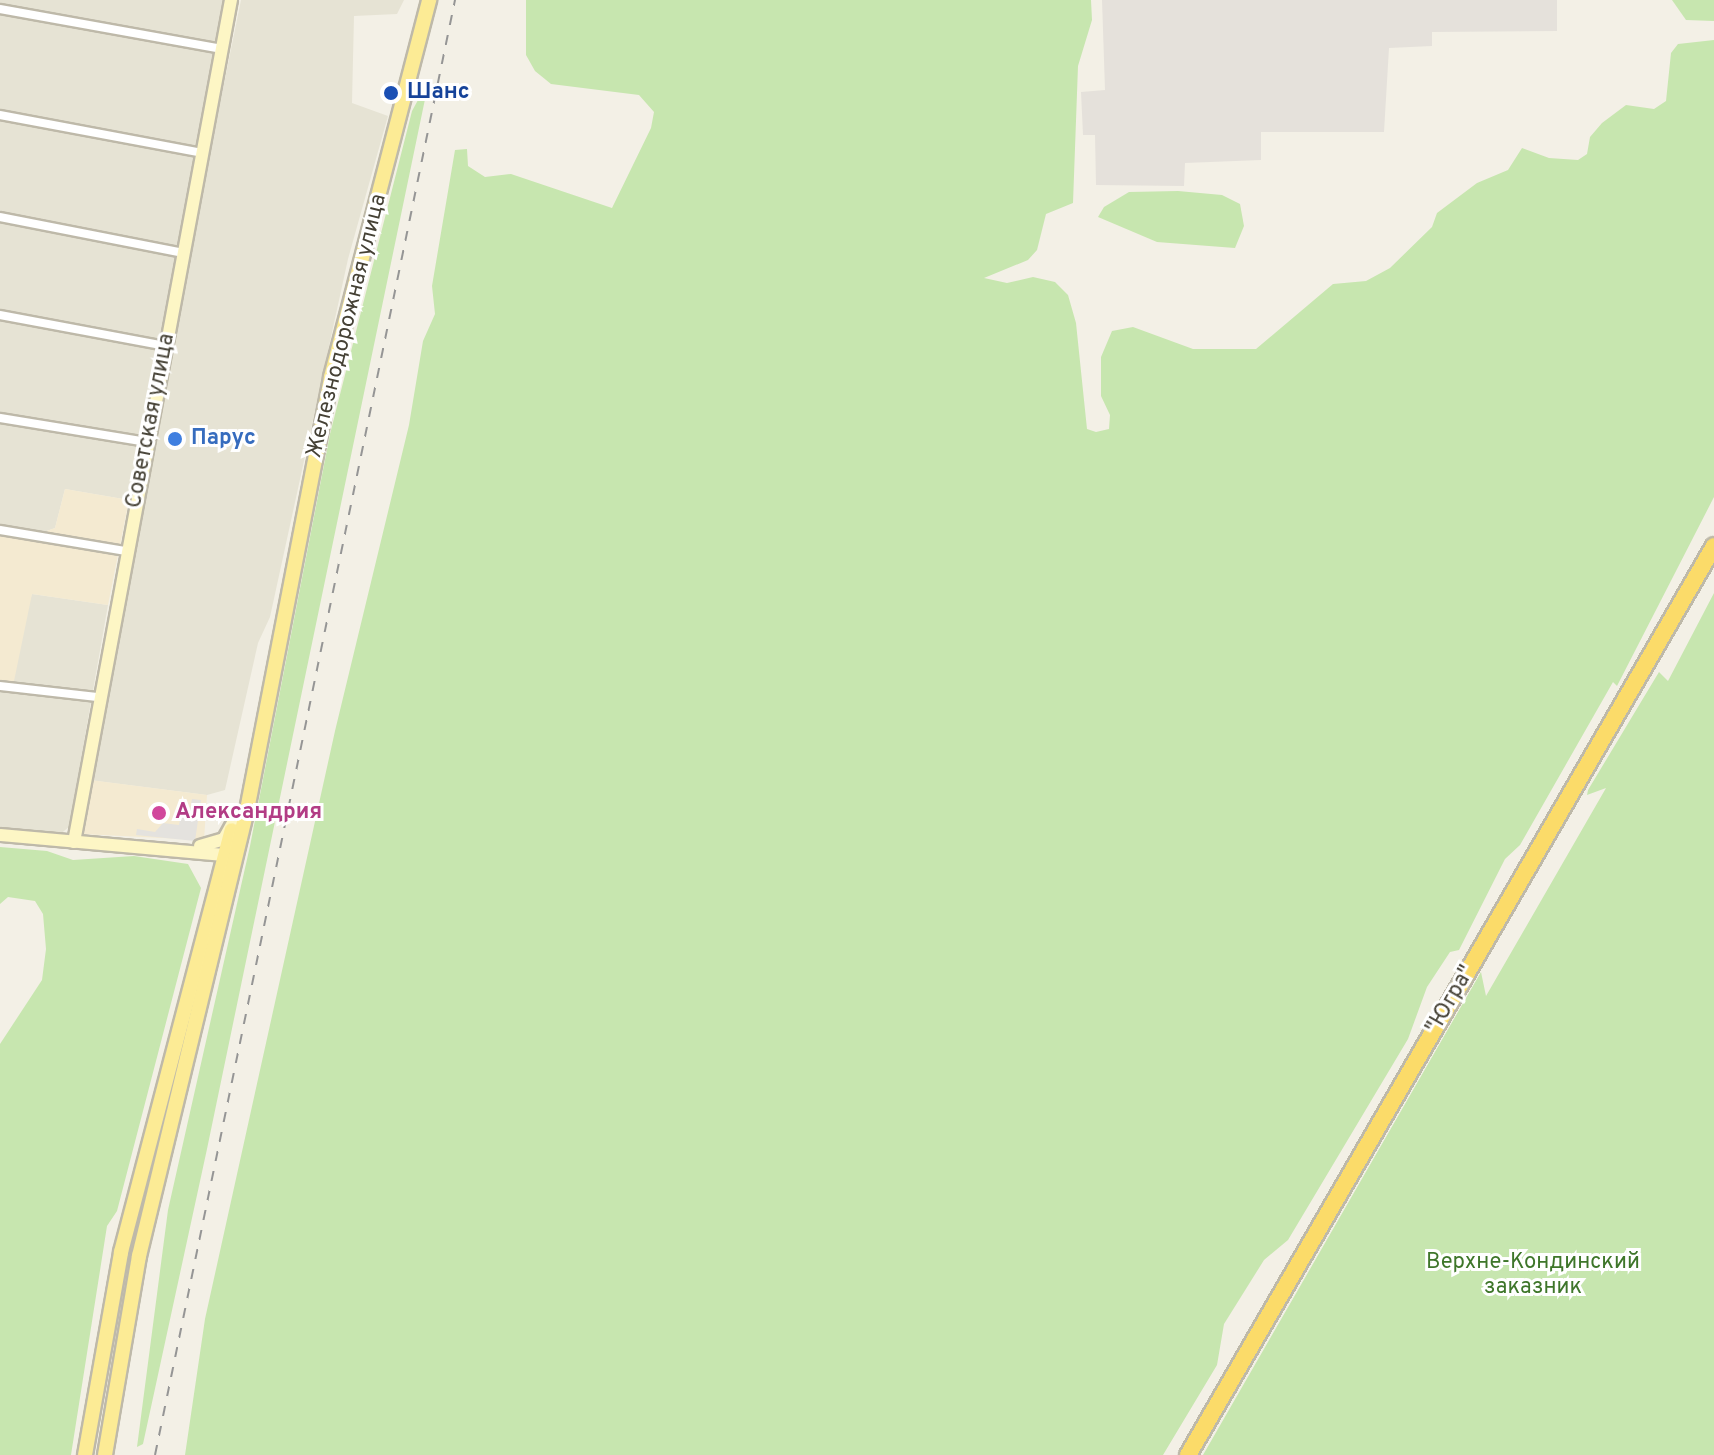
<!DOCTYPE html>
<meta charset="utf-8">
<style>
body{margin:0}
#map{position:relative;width:1714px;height:1455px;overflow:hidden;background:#f3f0e6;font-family:Overpass,sans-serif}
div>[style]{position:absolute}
.residential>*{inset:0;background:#e6e3d4}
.commercial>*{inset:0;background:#f4ead1}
.industrial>*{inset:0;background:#e5e1db}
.green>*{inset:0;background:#c7e6af}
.parking>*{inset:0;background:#e4e2de}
.roads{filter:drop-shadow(2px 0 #beb9a9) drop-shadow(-2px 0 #beb9a9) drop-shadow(0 2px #beb9a9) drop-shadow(0 -2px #beb9a9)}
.street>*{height:8px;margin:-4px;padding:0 4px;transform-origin:4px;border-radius:4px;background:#fff}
.secondary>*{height:12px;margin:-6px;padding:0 6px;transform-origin:6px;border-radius:6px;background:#fdf6c5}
.primary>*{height:14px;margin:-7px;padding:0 7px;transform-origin:7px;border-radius:7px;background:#fceb95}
.highway>*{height:16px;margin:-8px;padding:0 8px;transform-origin:8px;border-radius:8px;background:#fbdb69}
.rail>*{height:2px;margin-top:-1px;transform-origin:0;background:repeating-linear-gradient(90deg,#959595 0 10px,transparent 0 20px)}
.dots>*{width:22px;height:22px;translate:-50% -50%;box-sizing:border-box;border:4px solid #fff;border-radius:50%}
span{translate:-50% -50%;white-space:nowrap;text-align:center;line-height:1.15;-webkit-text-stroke:6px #fff;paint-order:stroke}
.transit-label{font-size:22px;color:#164399;font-weight:700}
.left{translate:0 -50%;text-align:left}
.street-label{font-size:22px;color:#454135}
.shop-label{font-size:22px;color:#366cbe;font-weight:700}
.hotel-label{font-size:22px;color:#b23c85;font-weight:700}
.park-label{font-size:22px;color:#3e762a}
</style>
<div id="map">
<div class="residential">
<div style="clip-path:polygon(0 0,225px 0,129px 500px,65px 489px,55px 528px,41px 533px,0 525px)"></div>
<div style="clip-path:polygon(241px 0,404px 0,397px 14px,354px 16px,352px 103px,388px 116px,348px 259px,270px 617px,258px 643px,225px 790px,207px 795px,89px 780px,149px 452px)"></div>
<div style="clip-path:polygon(32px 594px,108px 605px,69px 827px,59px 835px,0 831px,0 686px)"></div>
</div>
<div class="commercial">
<div style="clip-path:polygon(65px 489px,129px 500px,108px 605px,32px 594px,13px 686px,0 686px,0 525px,41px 533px,55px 528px)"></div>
<div style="clip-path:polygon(90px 780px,207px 795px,204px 840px,81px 834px)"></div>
</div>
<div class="industrial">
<div style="clip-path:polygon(1102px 0,1557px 0,1557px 31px,1432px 32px,1432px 46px,1389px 48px,1384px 132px,1261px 132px,1261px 160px,1185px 163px,1184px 186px,1096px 185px,1095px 135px,1083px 135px,1081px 92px,1105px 90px)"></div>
</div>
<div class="green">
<div style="clip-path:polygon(526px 0,1091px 0,1092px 20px,1078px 66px,1073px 203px,1046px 214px,1037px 250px,1028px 260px,984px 278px,1007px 283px,1033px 277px,1055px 282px,1068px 295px,1076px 323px,1087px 429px,1096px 432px,1109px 429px,1110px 415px,1101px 396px,1101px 357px,1112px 331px,1133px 327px,1193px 349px,1256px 349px,1333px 284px,1366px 281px,1390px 268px,1432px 227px,1437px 213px,1477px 183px,1508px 170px,1522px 148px,1549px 158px,1578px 160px,1587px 154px,1590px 137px,1602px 123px,1626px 105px,1654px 109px,1666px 101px,1671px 53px,1678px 44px,1714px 40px,1714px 497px,1617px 686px,1613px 682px,1520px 845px,1505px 859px,1459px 950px,1450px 952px,1427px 987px,1408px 1039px,1288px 1240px,1264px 1260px,1224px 1324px,1217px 1365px,1163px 1455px,185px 1455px,205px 1319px,335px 731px,409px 425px,423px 341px,435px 314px,432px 286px,455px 150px,467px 149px,468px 166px,485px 177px,511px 174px,612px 208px,651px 128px,654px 112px,639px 95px,551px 84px,535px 71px,526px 55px)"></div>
<div style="clip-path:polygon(1672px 0,1714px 0,1714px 21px,1686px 20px)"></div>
<div style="clip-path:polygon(429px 80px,207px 1149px,143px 1444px,137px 1447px,168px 1210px,250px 846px,330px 434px,412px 111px)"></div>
<div style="clip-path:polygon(1178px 191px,1222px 195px,1240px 204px,1244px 226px,1235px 248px,1157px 242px,1098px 217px,1104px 207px,1129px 192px)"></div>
<div style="clip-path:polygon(1714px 593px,1714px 1455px,1203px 1455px,1481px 972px,1486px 996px,1606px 788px,1587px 795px,1588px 790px,1659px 672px,1668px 681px)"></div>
<div style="clip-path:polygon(0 847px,47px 851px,73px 860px,134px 856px,188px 864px,201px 888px,117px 1211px,107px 1226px,71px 1455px,0 1455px,0 1044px,42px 980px,46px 949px,43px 914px,35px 901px,8px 897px,0 904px)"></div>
</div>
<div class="parking">
<div style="clip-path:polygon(192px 799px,201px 800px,195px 841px,136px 835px,137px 829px,155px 832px,163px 823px,179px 825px,182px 808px,190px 809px)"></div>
</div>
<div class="roads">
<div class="street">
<div style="left:0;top:9px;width:226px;rotate:10.2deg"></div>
<div style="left:0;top:115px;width:207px;rotate:10.6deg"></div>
<div style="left:0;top:217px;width:187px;rotate:11.1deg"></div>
<div style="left:0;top:315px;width:168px;rotate:10.6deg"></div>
<div style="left:0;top:418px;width:148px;rotate:9.3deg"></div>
<div style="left:0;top:530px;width:127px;rotate:9.5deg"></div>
<div style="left:0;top:686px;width:98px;rotate:6.5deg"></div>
</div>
<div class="secondary">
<div style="left:0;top:835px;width:227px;rotate:5.1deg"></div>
<div style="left:74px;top:842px;width:857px;rotate:-79.44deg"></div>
<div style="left:200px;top:846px;width:25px;rotate:-16deg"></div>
<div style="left:224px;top:839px;width:25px;rotate:-61deg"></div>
</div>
<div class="primary">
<div style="left:85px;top:1455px;width:206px;rotate:-79.9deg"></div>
<div style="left:121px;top:1252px;width:436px;rotate:-75.3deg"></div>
<div style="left:105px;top:1455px;width:202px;rotate:-80.3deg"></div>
<div style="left:139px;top:1256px;width:459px;rotate:-76.4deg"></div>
<div style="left:247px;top:810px;width:441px;rotate:-79deg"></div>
<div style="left:331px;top:377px;width:390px;rotate:-75.4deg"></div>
</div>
<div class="highway">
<div style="left:1188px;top:1455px;width:1050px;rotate:-59.94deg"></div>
</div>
</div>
<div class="rail">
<div style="left:155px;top:1455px;width:1486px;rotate:-78.35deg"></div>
</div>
<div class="dots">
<div style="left:391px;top:93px;background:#1a4fb4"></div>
<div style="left:175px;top:439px;background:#3f7fe0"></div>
<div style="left:159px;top:813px;background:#d1479c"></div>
</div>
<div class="transit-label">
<span class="left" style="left:407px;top:93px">Шанс</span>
</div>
<div class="street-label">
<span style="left:347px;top:326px;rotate:-76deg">Железнодорожная улица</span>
<span style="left:151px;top:421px;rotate:-79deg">Советская улица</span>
<span style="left:1451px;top:1000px;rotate:-60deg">"Югра"</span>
</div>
<div class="shop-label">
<span class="left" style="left:191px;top:439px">Парус</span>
</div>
<div class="hotel-label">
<span class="left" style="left:175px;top:813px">Александрия</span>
</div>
<div class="park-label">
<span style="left:1533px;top:1275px">Верхне-Кондинский<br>заказник</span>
</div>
</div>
